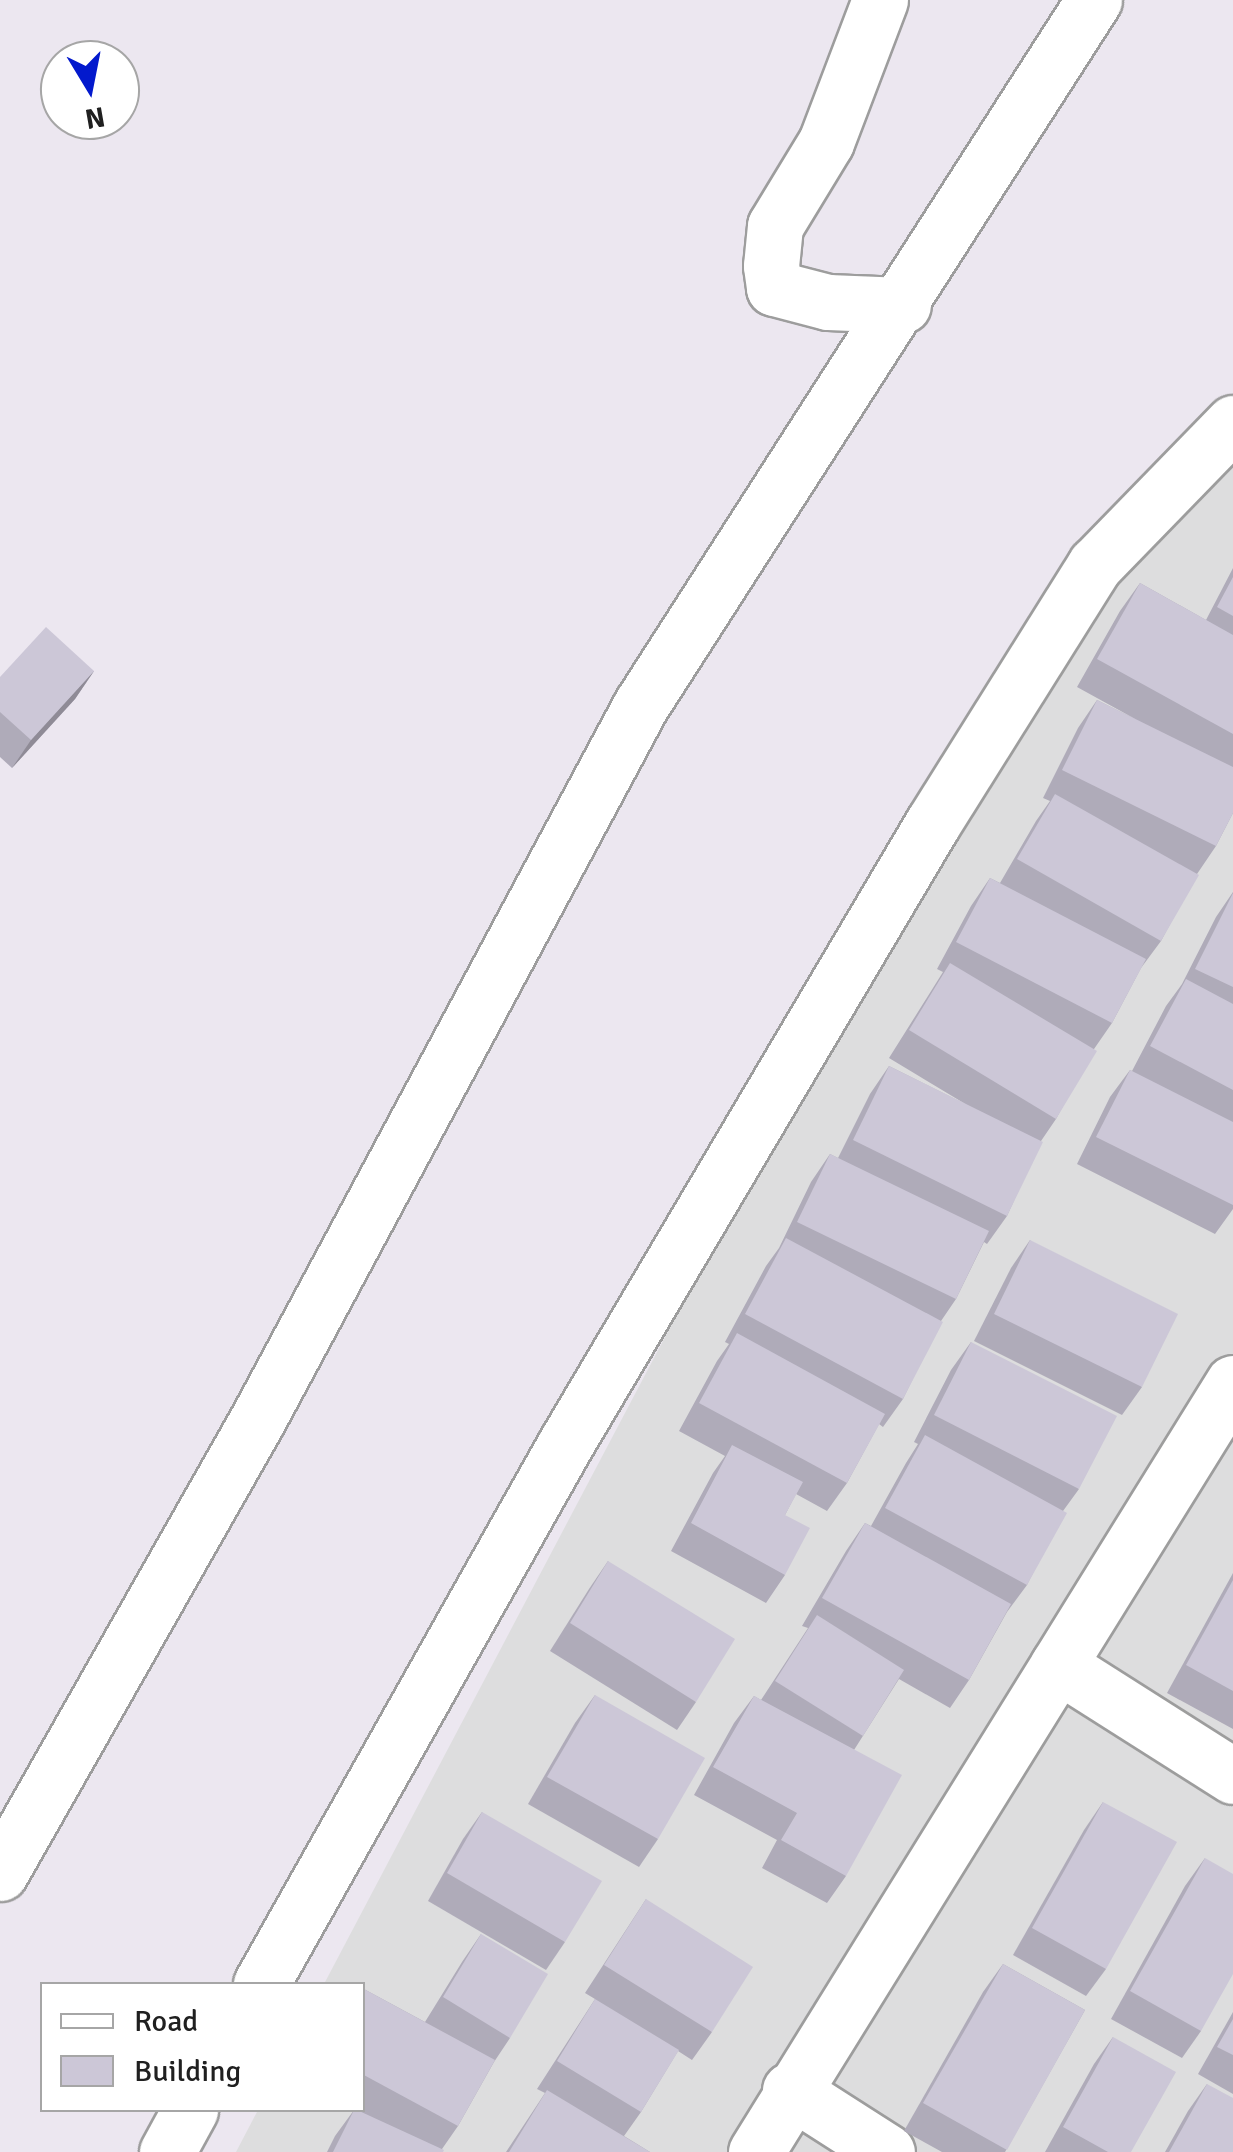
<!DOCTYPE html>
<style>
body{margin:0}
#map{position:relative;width:1233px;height:2152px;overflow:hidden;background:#ece7f0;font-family:Signika,sans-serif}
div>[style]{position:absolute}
.residential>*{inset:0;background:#ddddde}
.roads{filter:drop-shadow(2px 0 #9d9d9d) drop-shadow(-2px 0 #9d9d9d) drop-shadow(0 2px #9d9d9d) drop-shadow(0 -2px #9d9d9d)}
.minor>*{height:55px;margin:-27.5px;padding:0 27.5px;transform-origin:27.5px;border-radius:27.5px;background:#fff}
.wall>*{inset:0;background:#afabb9}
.shaded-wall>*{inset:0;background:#8f8b96}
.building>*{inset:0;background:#ccc7d7}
span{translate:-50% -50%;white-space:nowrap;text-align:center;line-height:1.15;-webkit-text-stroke:8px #fff;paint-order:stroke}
.legend{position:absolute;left:40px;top:1982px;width:325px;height:130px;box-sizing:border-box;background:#fff;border:2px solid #a6a6a6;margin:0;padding:12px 18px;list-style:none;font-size:30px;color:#202020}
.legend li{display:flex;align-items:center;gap:20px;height:50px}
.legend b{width:50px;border:2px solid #a6a6a6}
.north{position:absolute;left:40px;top:40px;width:100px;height:100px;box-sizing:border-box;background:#fff;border:2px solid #a6a6a6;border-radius:50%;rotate:170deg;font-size:28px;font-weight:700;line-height:40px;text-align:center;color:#202020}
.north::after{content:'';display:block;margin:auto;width:35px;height:45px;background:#0319cd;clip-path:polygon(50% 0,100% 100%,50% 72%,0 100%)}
</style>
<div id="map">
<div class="residential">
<div style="clip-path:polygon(1233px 440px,1233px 2152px,236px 2152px,258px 2110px,362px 2110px,362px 1984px,324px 1984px,1082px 546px)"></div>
</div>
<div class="roads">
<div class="minor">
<div style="left:880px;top:0;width:152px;rotate:110.8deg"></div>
<div style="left:826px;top:142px;width:98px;rotate:121.3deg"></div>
<div style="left:775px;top:226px;width:40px;rotate:95.7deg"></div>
<div style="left:771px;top:266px;width:22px;rotate:82deg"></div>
<div style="left:774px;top:288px;width:56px;rotate:14.5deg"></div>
<div style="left:828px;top:302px;width:75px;rotate:2.3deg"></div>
<div style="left:1058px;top:1665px;width:207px;rotate:32.4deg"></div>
<div style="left:0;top:1873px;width:524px;rotate:-60.4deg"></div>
<div style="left:259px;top:1417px;width:808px;rotate:-61.79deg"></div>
<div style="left:641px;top:705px;width:838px;rotate:-57.28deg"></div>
<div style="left:261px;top:1984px;width:621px;rotate:-60.59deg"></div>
<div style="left:566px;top:1443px;width:720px;rotate:-59.38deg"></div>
<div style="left:933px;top:823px;width:305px;rotate:-57.9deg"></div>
<div style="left:1095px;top:565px;width:198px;rotate:-45.8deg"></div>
<div style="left:790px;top:2090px;width:115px;rotate:32.6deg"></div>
<div style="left:167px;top:2152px;width:48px;rotate:-61.3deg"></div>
<div style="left:756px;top:2152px;width:905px;rotate:-58.19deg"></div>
</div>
</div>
<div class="wall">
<div style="clip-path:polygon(1233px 568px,1233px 813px,1216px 846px,1197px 874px,1161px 941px,1141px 968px,1112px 1023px,1094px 1049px,1056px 1119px,1041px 1141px,1007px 1216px,987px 1244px,984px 1242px,956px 1299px,941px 1321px,903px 1399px,883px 1427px,879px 1424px,847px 1483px,827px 1511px,796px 1494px,785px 1515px,785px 1575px,766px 1603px,671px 1551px,713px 1473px,725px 1456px,679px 1431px,717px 1361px,729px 1344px,725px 1342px,766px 1266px,779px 1248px,811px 1182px,830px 1154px,838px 1158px,870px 1094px,889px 1066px,967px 1105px,889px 1058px,943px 972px,937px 969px,971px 906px,990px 878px,1000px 883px,1036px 821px,1050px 801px,1043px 798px,1078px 728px,1097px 700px,1137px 720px,1077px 687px,1120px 611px,1140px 583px,1206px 620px)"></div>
<div style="clip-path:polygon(94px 671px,75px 699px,12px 768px,0 757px,0 677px)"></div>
<div style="clip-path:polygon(1233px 892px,1233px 1209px,1215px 1234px,1077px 1164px,1110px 1097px,1130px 1070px,1132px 1071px,1166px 1006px,1182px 984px,1216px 917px)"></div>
<div style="clip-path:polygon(1030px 1240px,1142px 1387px,1122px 1415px,974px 1341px,1011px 1268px)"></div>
<div style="clip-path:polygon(971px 1342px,1079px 1489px,1063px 1511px,1027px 1585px,1007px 1612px,969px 1680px,950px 1708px,899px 1679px,854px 1750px,846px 1876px,827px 1903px,762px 1868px,777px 1840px,694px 1795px,734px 1723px,754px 1696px,761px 1700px,808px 1628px,802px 1626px,846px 1551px,865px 1523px,871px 1526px,906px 1463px,918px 1444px,914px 1442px,951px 1370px)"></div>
<div style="clip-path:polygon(608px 1561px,696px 1702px,677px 1730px,550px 1651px,589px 1589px)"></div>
<div style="clip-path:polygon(1233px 1573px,1233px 1729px,1167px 1693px)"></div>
<div style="clip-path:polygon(595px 1695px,658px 1839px,639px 1867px,528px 1804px,575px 1723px)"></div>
<div style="clip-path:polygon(1103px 1802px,1106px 1969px,1086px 1996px,1013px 1955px,1084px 1830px)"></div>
<div style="clip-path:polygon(482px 1812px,565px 1942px,546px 1970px,428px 1901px,463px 1839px)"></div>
<div style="clip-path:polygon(1205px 1858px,1201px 2031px,1182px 2058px,1111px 2019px,1185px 1886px)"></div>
<div style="clip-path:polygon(646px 1899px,712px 2032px,692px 2060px,678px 2051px,641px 2112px,624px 2136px,650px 2152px,506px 2152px,545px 2093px,537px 2089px,595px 1999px,585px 1993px)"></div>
<div style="clip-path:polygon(481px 1934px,510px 2038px,494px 2062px,458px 2126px,442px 2149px,443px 2152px,327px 2152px,335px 2136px,354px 2110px,362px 2110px,362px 1988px,425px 2022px,462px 1962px)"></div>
<div style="clip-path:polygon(1003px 1964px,1085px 2010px,1005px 2152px,942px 2152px,904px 2131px,983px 1992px)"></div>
<div style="clip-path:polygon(1233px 2012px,1233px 2094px,1198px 2074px)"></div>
<div style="clip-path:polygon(1113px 2037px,1131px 2152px,1045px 2152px,1094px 2064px)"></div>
<div style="clip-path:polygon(1207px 2084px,1233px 2152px,1165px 2152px,1188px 2111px)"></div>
</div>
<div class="shaded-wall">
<div style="clip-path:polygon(94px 671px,75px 699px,12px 768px,31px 740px)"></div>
</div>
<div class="building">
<div style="clip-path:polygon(1233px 577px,1233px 616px,1217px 607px)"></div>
<div style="clip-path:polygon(1140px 583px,1233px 635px,1233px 734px,1097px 659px)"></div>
<div style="clip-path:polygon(46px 627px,94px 671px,31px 740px,0 712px,0 677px)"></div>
<div style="clip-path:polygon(1097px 700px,1233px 767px,1233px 813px,1216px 846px,1062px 770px)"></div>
<div style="clip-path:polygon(1055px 794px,1199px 875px,1161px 941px,1017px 859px)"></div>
<div style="clip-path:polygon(990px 878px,1146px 959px,1112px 1023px,956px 942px)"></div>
<div style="clip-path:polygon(1233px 893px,1233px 987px,1195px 969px)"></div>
<div style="clip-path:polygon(950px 963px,1097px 1051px,1056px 1119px,909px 1030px)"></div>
<div style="clip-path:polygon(1186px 979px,1233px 1004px,1233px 1090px,1150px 1046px)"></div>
<div style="clip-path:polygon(889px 1066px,1043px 1142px,1007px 1216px,853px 1140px)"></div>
<div style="clip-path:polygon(1130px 1070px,1233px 1122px,1233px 1205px,1096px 1137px)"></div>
<div style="clip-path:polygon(830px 1154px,989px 1231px,956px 1299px,797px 1222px)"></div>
<div style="clip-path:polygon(786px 1238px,943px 1322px,903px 1399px,745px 1314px)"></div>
<div style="clip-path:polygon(1030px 1240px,1178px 1314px,1142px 1387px,994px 1314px)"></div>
<div style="clip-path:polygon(737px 1333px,885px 1414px,847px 1483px,699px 1403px)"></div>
<div style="clip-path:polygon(971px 1342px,1117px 1416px,1079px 1489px,934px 1415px)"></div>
<div style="clip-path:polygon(925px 1435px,1067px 1513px,1027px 1585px,885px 1508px)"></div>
<div style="clip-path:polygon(732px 1445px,803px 1482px,785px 1515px,810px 1528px,785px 1575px,691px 1523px)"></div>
<div style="clip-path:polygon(865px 1523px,1011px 1604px,969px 1680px,822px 1598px)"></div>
<div style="clip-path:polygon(608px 1561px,735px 1639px,696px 1702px,570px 1623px)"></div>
<div style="clip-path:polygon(1233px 1580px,1233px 1691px,1186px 1665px)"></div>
<div style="clip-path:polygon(817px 1615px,904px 1670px,863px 1736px,775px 1681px)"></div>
<div style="clip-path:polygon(595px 1695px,705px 1758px,658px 1839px,547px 1777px)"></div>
<div style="clip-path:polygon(754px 1696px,902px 1775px,846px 1876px,781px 1840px,797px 1813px,713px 1767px)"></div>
<div style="clip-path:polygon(1103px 1802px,1177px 1842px,1106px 1969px,1032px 1928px)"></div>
<div style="clip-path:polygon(482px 1812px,602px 1881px,565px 1942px,447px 1873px)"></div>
<div style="clip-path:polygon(1205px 1858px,1233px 1874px,1233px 1974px,1201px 2031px,1130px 1991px)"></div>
<div style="clip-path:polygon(646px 1899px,753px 1967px,712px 2032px,604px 1965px)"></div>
<div style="clip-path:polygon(481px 1934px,548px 1974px,510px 2038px,443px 1997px)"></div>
<div style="clip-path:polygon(1003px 1964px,1085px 2010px,1007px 2150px,923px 2103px)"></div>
<div style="clip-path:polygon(362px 1988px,495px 2060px,458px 2126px,362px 2074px)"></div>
<div style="clip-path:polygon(595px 1999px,679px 2050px,641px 2112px,557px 2061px)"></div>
<div style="clip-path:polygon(1233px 2019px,1233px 2055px,1217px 2047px)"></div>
<div style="clip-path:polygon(1113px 2037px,1176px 2072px,1131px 2152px,1108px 2152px,1063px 2127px)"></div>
<div style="clip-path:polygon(1207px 2084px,1233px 2098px,1233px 2152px,1169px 2152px)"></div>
<div style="clip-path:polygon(547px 2090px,650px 2152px,509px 2152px)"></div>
<div style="clip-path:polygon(354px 2110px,357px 2110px,444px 2150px,443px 2152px,333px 2152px)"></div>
</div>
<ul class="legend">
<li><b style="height:12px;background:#fff"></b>Road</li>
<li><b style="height:28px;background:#ccc7d7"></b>Building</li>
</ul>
<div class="north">N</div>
</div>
